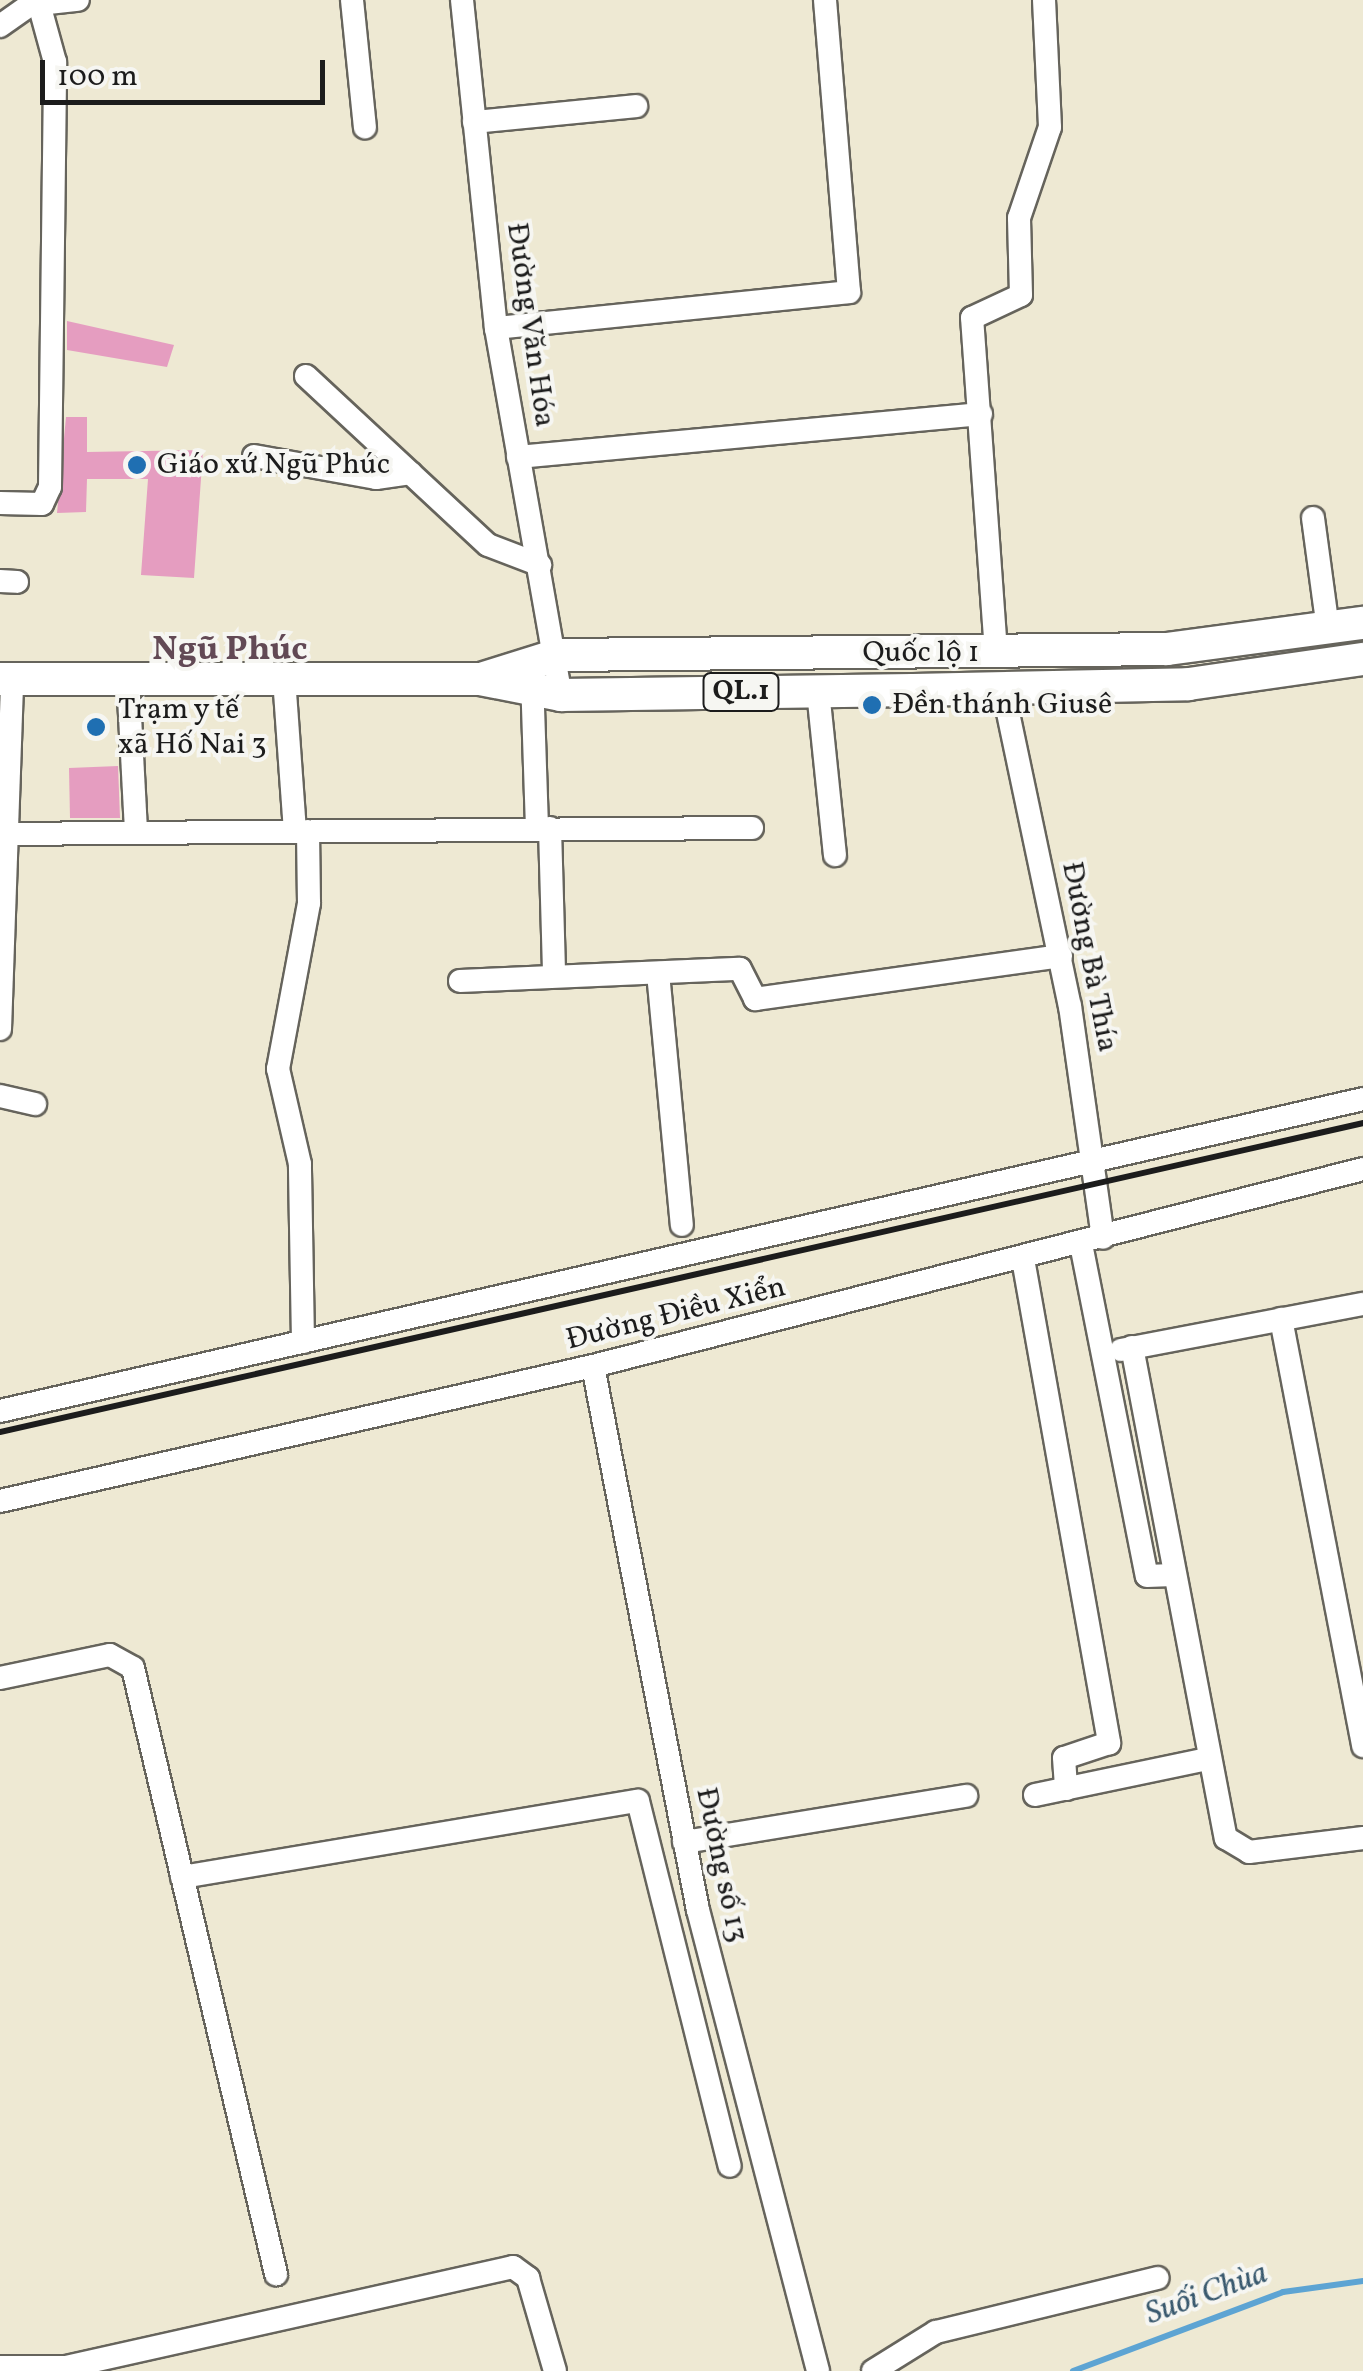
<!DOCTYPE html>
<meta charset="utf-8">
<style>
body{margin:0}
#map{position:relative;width:1363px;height:2371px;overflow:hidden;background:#eee9d3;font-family:Vollkorn,serif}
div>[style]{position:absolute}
.stream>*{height:6px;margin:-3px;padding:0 3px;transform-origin:3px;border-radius:3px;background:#5da4d3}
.building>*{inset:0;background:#e59dc0}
.roads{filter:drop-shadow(2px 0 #66645c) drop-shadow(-2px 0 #66645c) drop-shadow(0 2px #66645c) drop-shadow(0 -2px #66645c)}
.minor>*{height:22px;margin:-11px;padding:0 11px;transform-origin:11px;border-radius:11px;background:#fff}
.highway>*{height:32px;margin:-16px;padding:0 16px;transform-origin:16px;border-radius:16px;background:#fff}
.rail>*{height:6px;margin:-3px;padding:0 3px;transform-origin:3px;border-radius:3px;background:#1c1c1c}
.dots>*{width:28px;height:28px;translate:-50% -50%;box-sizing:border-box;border:5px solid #f6f6f2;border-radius:50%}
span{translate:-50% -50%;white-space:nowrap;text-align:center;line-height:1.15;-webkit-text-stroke:8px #f6f6f2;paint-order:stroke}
.shield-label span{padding:2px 8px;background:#f6f6f2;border:2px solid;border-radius:8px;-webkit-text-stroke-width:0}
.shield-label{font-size:28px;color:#1c1c1c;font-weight:700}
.street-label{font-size:30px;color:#1c1c1c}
.poi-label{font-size:30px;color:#1c1c1c}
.left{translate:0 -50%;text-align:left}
.water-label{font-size:32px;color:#39596e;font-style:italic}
.quarter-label{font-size:35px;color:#624955;font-weight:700}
.scale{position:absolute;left:40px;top:60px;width:285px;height:45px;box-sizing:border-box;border:5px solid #1c1c1c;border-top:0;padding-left:12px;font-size:30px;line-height:35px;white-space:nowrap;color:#1c1c1c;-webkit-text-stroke:8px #f6f6f2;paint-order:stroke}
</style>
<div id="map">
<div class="stream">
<div style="left:1073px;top:2371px;width:224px;rotate:-20.6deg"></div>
<div style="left:1283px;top:2292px;width:81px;rotate:-7.8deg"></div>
</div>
<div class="building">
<div style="clip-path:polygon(67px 321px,174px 345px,167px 367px,67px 350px)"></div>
<div style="clip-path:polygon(66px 417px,87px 417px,87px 452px,203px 450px,194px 578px,141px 575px,148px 479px,87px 479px,86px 512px,57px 513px)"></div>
<div style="clip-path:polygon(118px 766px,120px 818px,70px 818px,69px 768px)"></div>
</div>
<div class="roads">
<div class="minor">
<div style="left:352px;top:0;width:128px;rotate:84.2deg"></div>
<div style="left:462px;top:0;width:330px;rotate:84.1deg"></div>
<div style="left:496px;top:328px;width:373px;rotate:80deg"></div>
<div style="left:0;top:26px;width:45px;rotate:-35.1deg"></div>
<div style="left:474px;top:122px;width:163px;rotate:-5.6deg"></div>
<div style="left:496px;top:328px;width:355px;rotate:-5.8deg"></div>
<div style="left:849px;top:292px;width:293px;rotate:-94.7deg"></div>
<div style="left:306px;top:376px;width:248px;rotate:42.9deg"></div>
<div style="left:488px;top:545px;width:56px;rotate:21deg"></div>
<div style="left:254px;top:456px;width:124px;rotate:10.2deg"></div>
<div style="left:376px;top:478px;width:35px;rotate:-8deg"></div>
<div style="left:518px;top:457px;width:465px;rotate:-5.3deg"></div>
<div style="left:0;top:503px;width:42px;rotate:1.4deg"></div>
<div style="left:42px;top:504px;width:19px;rotate:-65deg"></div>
<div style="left:50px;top:487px;width:425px;rotate:-89.3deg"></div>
<div style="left:55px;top:62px;width:60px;rotate:-105.4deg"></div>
<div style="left:39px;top:4px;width:39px;rotate:-6deg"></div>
<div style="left:1313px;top:518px;width:112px;rotate:82.3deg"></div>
<div style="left:0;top:581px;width:17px;rotate:3deg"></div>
<div style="left:996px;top:652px;width:335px;rotate:-94.1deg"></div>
<div style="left:972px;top:318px;width:54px;rotate:-25.1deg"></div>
<div style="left:1021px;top:295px;width:77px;rotate:-91.5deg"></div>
<div style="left:1019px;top:218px;width:96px;rotate:-71.2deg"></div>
<div style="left:1050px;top:127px;width:127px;rotate:-92.7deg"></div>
<div style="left:532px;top:677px;width:151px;rotate:88.1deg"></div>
<div style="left:128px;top:678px;width:153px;rotate:87deg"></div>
<div style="left:284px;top:678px;width:153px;rotate:85.9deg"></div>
<div style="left:1003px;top:689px;width:324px;rotate:78.1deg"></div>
<div style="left:1070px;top:1006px;width:234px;rotate:81.9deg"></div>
<div style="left:818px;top:691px;width:165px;rotate:84.1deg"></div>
<div style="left:550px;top:828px;width:143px;rotate:88.4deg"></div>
<div style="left:0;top:834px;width:752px;rotate:-0.46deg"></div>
<div style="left:658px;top:973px;width:253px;rotate:84.6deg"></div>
<div style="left:460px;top:981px;width:280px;rotate:-2.5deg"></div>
<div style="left:740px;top:969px;width:34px;rotate:63deg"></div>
<div style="left:755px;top:999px;width:309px;rotate:-8deg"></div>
<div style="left:0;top:1029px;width:350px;rotate:-88deg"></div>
<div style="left:0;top:1096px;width:36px;rotate:13deg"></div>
<div style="left:1081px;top:1244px;width:338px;rotate:78.8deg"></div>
<div style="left:1147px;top:1576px;width:26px;rotate:-2deg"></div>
<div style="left:1023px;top:1259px;width:492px;rotate:79.9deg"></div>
<div style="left:1109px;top:1743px;width:47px;rotate:161.6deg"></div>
<div style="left:1064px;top:1758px;width:31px;rotate:86deg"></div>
<div style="left:1281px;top:1319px;width:435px;rotate:79.1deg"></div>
<div style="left:303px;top:1342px;width:178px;rotate:-91deg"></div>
<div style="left:300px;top:1164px;width:98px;rotate:-103deg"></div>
<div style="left:278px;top:1069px;width:169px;rotate:-79.4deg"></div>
<div style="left:309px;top:903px;width:72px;rotate:-90.8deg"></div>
<div style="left:1132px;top:1347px;width:500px;rotate:79.2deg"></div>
<div style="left:1226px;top:1838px;width:27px;rotate:31deg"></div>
<div style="left:1249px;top:1852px;width:115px;rotate:-7deg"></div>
<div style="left:1121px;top:1350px;width:246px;rotate:-10.8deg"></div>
<div style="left:593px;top:1366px;width:554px;rotate:79.08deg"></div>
<div style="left:698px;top:1910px;width:476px;rotate:75.4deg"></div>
<div style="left:0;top:1411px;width:1398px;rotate:-12.89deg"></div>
<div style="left:0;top:1501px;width:608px;rotate:-12.83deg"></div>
<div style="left:593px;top:1366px;width:795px;rotate:-14.35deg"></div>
<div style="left:0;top:1678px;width:112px;rotate:-11.8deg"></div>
<div style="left:110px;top:1655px;width:26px;rotate:29deg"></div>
<div style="left:133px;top:1668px;width:623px;rotate:76.72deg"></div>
<div style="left:1035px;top:1795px;width:176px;rotate:-11.8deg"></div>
<div style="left:684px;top:1842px;width:286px;rotate:-9.3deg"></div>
<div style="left:182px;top:1877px;width:462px;rotate:-9.5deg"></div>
<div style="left:638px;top:1801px;width:376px;rotate:75.9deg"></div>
<div style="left:0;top:2367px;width:66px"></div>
<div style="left:66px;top:2367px;width:458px;rotate:-12.6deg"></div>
<div style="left:513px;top:2267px;width:19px;rotate:36deg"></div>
<div style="left:528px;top:2278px;width:97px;rotate:73.8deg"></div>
<div style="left:873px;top:2371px;width:74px;rotate:-31.8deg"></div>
<div style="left:936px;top:2332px;width:228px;rotate:-13.7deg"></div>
</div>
<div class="highway">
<div style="left:484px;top:678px;width:77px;rotate:-17.3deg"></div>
<div style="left:558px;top:655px;width:609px;rotate:-0.56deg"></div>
<div style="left:1167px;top:649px;width:198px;rotate:-7.6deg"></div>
<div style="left:0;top:679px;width:480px"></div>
<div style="left:480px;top:679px;width:83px;rotate:11.2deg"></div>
<div style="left:561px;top:695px;width:352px;rotate:-0.8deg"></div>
<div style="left:913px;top:690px;width:276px;rotate:-1.2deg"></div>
<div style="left:1189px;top:684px;width:176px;rotate:-8.2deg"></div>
</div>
</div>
<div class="rail">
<div style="left:0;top:1432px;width:1398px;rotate:-12.77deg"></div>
</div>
<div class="dots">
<div style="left:137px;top:465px;background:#1f6fb2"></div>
<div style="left:872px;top:705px;background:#1f6fb2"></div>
<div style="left:96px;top:727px;background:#1f6fb2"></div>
</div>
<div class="shield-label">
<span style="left:741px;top:692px">QL.1</span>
</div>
<div class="street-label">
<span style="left:530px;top:325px;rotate:82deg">Đường Văn Hóa</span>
<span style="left:921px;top:653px">Quốc lộ 1</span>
<span style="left:1089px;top:957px;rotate:79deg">Đường Bà Thía</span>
<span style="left:676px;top:1314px;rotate:-14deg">Đường Điều Xiển</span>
<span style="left:721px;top:1865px;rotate:78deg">Đường số 13</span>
</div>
<div class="poi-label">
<span class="left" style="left:157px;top:465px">Giáo xứ Ngũ Phúc</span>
<span class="left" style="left:892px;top:705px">Đền thánh Giusê</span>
<span class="left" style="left:118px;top:727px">Trạm y tế<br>xã Hố Nai 3</span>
</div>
<div class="water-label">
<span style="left:1207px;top:2295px;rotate:-20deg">Suối Chùa</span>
</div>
<div class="quarter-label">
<span style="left:230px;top:650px">Ngũ Phúc</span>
</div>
<div class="scale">100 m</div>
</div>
